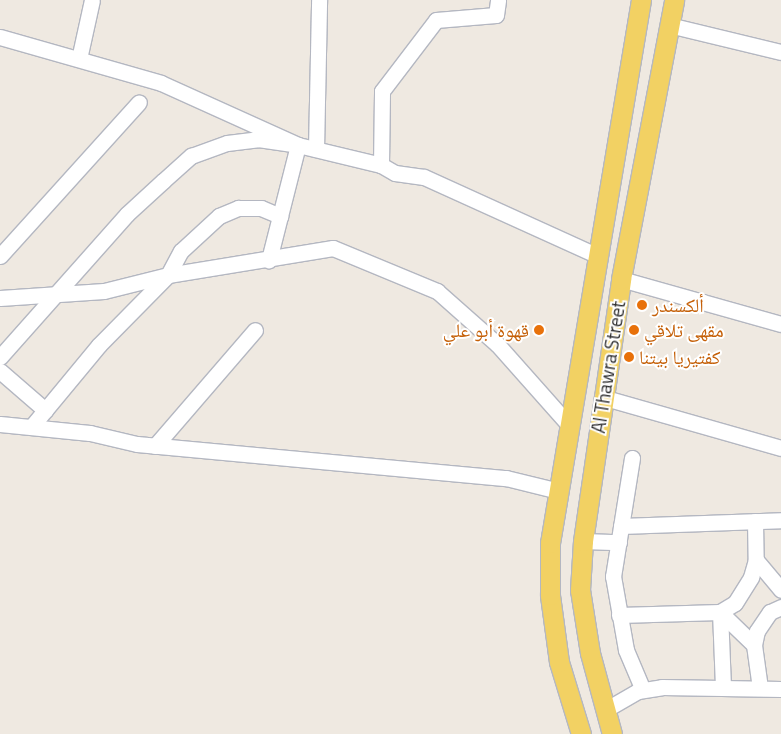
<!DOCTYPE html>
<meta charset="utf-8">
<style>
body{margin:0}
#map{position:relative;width:781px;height:734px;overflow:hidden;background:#efe9e1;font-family:"Titillium Web","Noto Naskh Arabic",sans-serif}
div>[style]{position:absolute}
.roads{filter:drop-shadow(1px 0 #b4b7c1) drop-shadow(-1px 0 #b4b7c1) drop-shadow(0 1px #b4b7c1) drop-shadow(0 -1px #b4b7c1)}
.minor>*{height:15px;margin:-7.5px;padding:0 7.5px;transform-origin:7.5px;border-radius:7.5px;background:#fff}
.major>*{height:19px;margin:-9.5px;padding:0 9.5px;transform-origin:9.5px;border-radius:9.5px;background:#f2d163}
.dots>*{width:14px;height:14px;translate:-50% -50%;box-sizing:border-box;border:2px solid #fff;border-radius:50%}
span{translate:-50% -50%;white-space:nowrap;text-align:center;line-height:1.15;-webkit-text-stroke:4px #fff;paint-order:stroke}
.food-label{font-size:19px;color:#c56008}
.left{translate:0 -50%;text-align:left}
.right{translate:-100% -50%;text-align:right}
.street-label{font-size:19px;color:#2e2e2e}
</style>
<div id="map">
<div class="roads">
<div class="minor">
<div style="left:669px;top:25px;width:115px;rotate:13.6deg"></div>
<div style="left:0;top:37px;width:167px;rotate:15.9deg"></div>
<div style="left:161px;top:83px;width:150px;rotate:24.3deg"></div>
<div style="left:298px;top:145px;width:85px;rotate:13.5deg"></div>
<div style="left:381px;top:165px;width:16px;rotate:30deg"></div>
<div style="left:395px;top:173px;width:29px;rotate:8deg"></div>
<div style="left:424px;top:177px;width:191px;rotate:24.4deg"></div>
<div style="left:79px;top:59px;width:60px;rotate:-77.6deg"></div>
<div style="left:316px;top:149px;width:149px;rotate:-88.8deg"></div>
<div style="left:381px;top:165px;width:74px;rotate:-89.2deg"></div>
<div style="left:382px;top:91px;width:89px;rotate:-52.7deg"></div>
<div style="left:436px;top:20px;width:60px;rotate:-4.8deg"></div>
<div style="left:496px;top:15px;width:15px;rotate:-82deg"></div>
<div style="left:0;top:256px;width:207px;rotate:-47.9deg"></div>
<div style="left:621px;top:279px;width:166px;rotate:15.7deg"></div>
<div style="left:0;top:298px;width:104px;rotate:-3.9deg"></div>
<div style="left:104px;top:291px;width:66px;rotate:-14deg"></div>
<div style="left:168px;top:275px;width:167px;rotate:-9.3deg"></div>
<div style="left:333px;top:248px;width:113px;rotate:22.5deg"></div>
<div style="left:437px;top:291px;width:80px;rotate:41.5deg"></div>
<div style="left:497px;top:344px;width:108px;rotate:48.4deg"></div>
<div style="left:0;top:357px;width:191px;rotate:-48.4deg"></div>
<div style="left:127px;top:214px;width:49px;rotate:-42.5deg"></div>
<div style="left:163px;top:181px;width:38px;rotate:-42deg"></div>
<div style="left:191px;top:156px;width:38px;rotate:-20deg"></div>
<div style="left:227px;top:143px;width:31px;rotate:-7deg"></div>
<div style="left:258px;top:139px;width:40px;rotate:8.5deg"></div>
<div style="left:298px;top:145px;width:119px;rotate:104.2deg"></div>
<div style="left:0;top:371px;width:60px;rotate:40.9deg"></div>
<div style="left:602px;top:397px;width:186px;rotate:15.9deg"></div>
<div style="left:0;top:424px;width:90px;rotate:5.7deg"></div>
<div style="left:90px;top:433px;width:48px;rotate:13.2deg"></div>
<div style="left:137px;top:444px;width:371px;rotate:5.3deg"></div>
<div style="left:506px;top:478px;width:55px;rotate:13.8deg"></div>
<div style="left:32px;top:426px;width:105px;rotate:-50.4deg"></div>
<div style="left:99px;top:345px;width:98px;rotate:-45.4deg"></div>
<div style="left:168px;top:275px;width:27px;rotate:-62deg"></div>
<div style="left:181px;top:251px;width:52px;rotate:-42.6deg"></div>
<div style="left:219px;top:216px;width:21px;rotate:-23deg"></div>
<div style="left:238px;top:208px;width:23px"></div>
<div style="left:261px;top:208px;width:21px;rotate:23deg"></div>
<div style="left:155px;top:446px;width:153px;rotate:-49.2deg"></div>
<div style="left:632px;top:458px;width:120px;rotate:99.1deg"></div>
<div style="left:613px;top:576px;width:75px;rotate:80deg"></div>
<div style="left:626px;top:650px;width:43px;rotate:67deg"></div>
<div style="left:755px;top:521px;width:39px;rotate:89deg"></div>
<div style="left:756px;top:560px;width:39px;rotate:50deg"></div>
<div style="left:621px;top:526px;width:160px;rotate:-2.1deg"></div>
<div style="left:583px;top:541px;width:36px;rotate:2deg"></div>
<div style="left:720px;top:612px;width:76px;rotate:87.7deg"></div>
<div style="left:720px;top:612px;width:47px;rotate:44.1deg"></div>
<div style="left:619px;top:615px;width:101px;rotate:-1.7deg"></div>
<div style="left:720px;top:612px;width:17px;rotate:-31deg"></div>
<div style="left:735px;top:603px;width:31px;rotate:-58deg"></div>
<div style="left:751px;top:577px;width:18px;rotate:-74deg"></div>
<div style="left:760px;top:688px;width:43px;rotate:-97.9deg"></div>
<div style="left:754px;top:645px;width:14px;rotate:-78deg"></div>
<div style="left:757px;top:631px;width:23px;rotate:-56deg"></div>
<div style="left:770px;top:612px;width:12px;rotate:-24deg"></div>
<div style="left:605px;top:710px;width:38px;rotate:-30deg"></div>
<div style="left:638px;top:691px;width:24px;rotate:-9deg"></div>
<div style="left:662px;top:687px;width:119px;rotate:1deg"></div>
</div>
<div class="major">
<div style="left:581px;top:734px;width:75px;rotate:-107deg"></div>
<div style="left:559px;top:662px;width:68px;rotate:-97.7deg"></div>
<div style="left:550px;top:595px;width:52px;rotate:-90deg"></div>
<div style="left:550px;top:543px;width:551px;rotate:-80.49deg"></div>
<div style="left:612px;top:734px;width:84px;rotate:-105.2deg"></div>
<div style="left:590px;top:653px;width:64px;rotate:-99deg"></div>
<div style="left:580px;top:590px;width:49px;rotate:-86.5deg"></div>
<div style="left:583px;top:541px;width:265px;rotate:-81.7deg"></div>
<div style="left:621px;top:279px;width:284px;rotate:-79.2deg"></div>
</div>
</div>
<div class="dots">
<div style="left:642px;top:305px;background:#e8710a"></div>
<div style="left:539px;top:330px;background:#e8710a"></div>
<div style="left:634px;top:330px;background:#e8710a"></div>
<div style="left:629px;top:357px;background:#e8710a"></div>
</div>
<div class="food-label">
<span class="left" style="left:652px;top:305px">ألكسندر</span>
<span class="right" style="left:529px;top:330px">قهوة أبو علي</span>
<span class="left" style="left:644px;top:330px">مقهى تلاقي</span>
<span class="left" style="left:639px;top:357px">كفتيريا بيتنا</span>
</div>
<div class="street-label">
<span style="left:608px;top:367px;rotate:-81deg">Al Thawra Street</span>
</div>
</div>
